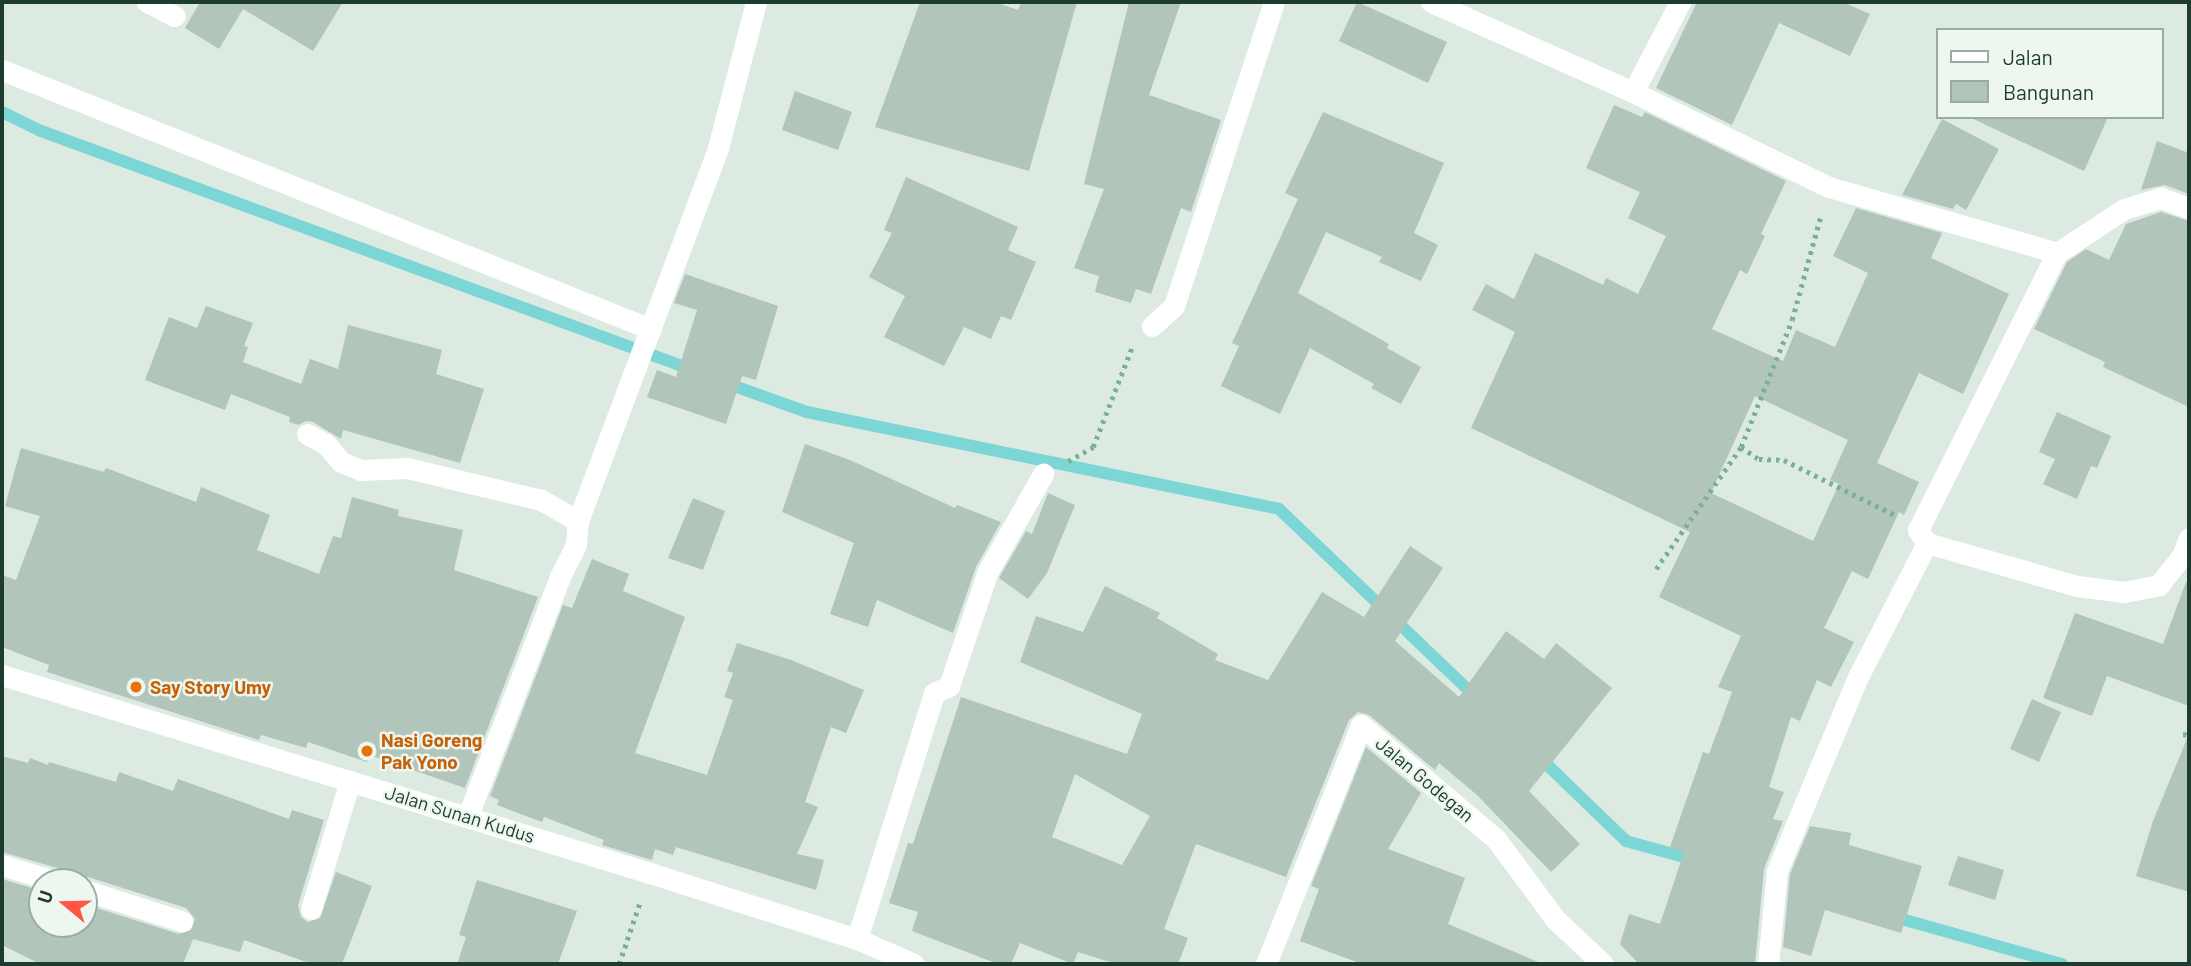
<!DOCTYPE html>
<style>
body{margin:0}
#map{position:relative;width:2191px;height:966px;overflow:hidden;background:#dceae2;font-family:Barlow,sans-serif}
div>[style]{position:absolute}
.stream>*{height:12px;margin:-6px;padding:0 6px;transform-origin:6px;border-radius:6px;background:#7dd6d6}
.building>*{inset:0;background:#b1c5ba}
.path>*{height:4.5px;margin-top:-2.25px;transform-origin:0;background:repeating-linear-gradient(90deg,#79b197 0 3.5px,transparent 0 8.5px)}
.lane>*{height:21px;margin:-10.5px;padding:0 10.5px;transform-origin:10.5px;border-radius:10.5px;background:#fff}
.street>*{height:21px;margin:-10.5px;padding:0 10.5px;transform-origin:10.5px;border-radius:10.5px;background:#fff}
.secondary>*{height:21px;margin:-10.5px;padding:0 10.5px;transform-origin:10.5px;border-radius:10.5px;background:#fff}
.dots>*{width:19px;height:19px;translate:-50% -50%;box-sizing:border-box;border:4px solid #edf7f0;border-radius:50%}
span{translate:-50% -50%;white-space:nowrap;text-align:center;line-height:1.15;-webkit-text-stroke:5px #edf7f0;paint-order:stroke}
.food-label{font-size:19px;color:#c56008;font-weight:700}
.left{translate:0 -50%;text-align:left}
.street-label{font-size:19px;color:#1d3b2e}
.frame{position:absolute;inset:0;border:4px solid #1d3b2e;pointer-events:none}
.legend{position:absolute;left:1936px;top:28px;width:228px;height:91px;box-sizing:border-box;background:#edf7f0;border:2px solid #9aaca2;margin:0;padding:9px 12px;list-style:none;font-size:21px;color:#1d3b2e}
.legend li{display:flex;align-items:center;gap:14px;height:35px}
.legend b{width:35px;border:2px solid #9aaca2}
.north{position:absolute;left:28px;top:868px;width:70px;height:70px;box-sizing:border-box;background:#edf7f0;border:2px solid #9aaca2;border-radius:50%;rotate:289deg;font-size:19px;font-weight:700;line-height:28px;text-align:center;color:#1d3b2e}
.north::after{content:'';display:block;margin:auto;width:24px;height:32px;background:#ff5646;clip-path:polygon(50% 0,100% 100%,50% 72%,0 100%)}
</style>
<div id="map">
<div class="stream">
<div style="left:2px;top:112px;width:43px;rotate:26deg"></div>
<div style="left:41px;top:131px;width:694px;rotate:20.13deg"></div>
<div style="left:723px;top:382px;width:89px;rotate:19.7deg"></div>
<div style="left:807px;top:412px;width:482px;rotate:11.6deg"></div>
<div style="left:1279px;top:509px;width:275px;rotate:43.7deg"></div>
<div style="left:1537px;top:755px;width:124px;rotate:44deg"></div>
<div style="left:1626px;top:841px;width:75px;rotate:15.5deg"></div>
<div style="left:1891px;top:916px;width:178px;rotate:15.7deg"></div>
</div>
<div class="building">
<div style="clip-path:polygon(200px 2px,343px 2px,313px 51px,243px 9px,219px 49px,185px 28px)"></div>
<div style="clip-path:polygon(920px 2px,995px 2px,1018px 10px,1021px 2px,1077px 2px,1029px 171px,875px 127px)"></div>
<div style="clip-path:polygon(1129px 2px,1181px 2px,1149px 95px,1221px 120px,1191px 212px,1181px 208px,1151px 294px,1136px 289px,1131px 303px,1095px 292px,1099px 276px,1074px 268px,1104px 189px,1084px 184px)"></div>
<div style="clip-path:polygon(1357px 2px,1447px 42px,1428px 83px,1339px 41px)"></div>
<div style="clip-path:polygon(1697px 2px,1843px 2px,1870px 14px,1850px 56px,1779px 23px,1732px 125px,1656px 88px)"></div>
<div style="clip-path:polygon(795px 91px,852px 112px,838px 150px,782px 130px)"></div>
<div style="clip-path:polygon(evenodd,1614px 105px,1642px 117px,1645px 112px,1786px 181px,1761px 234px,1765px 236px,1747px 274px,1740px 270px,1712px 329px,1783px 361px,1796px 330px,1835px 347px,1868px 273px,1833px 256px,1856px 208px,1942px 233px,1931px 258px,2009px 294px,1963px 394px,1919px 373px,1877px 463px,1919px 482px,1904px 515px,1899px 512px,1868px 579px,1852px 571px,1824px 628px,1854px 642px,1831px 687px,1817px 680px,1800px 721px,1791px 717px,1769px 787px,1784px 792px,1773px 819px,1783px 821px,1764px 869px,1755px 964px,1639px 964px,1620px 944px,1629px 914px,1660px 924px,1684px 852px,1670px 847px,1703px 752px,1709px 754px,1732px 692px,1718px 687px,1741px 636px,1659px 597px,1690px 532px,1471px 428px,1515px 332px,1472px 310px,1486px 284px,1514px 299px,1535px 253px,1603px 285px,1606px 278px,1638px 294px,1666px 236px,1628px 218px,1640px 192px,1586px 168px,1614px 105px,1755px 396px,1848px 440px,1830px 480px,1839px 484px,1813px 541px,1711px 493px,1755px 396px)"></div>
<div style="clip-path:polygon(1323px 112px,1444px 163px,1414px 233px,1438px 245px,1421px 281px,1379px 262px,1382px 257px,1326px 232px,1298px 293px,1389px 344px,1387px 348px,1421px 367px,1401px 404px,1371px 388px,1374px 384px,1310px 348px,1280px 414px,1221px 386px,1239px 346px,1232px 343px,1298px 199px,1285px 193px)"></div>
<div style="clip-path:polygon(1969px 117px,2108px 117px,2084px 171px)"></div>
<div style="clip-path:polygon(1942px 119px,1999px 149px,1966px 210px,1956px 204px,1953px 209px,1902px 195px)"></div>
<div style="clip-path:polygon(2157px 141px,2189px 153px,2189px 194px,2165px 185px,2141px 190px)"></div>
<div style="clip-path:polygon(906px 177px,1018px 227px,1008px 250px,1036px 262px,1011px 320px,1001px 316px,991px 339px,964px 327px,944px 366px,884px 337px,905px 296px,869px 277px,892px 233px,884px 230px)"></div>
<div style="clip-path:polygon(2161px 212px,2189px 221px,2189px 407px,2103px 367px,2105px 362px,2034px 329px,2067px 262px,2086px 249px,2109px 260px,2126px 224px)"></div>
<div style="clip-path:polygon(685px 274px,778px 306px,756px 380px,742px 376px,726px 424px,647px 397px,657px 370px,676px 377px,697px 310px,674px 303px)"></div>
<div style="clip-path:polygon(206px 306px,253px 323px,244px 346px,248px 347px,243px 362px,301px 384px,310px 359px,338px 369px,348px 325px,442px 350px,436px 374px,484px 389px,460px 463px,343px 430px,341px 439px,313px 422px,306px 421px,298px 425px,289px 422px,290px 417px,231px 394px,225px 410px,145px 380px,169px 317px,197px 328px)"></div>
<div style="clip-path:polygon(2057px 412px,2111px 436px,2097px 468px,2091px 466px,2077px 499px,2043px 484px,2055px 459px,2039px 452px)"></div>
<div style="clip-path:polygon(805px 444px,850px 460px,955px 508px,957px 505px,1001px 522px,976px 567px,953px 633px,877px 600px,868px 627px,830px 614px,854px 543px,782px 512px)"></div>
<div style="clip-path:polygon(21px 448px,104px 472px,106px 468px,196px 502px,201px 487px,270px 515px,257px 550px,319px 574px,333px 536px,341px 538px,352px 497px,399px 510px,398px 516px,463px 530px,454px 570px,538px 597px,465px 788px,369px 755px,367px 762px,308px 742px,306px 748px,261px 735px,259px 740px,47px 672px,49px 665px,2px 647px,2px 575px,16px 580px,40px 516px,5px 506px)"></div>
<div style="clip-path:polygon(1048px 493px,1075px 505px,1047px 573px,1028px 599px,999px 578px,1026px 531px,1032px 534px)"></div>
<div style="clip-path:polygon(693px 498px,725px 511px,703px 570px,668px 558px)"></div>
<div style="clip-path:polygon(evenodd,1410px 546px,1443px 568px,1395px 641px,1459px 697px,1506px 631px,1544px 659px,1556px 643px,1612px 688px,1529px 791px,1580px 844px,1551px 872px,1477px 795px,1439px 763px,1435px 770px,1369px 715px,1358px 712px,1349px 720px,1286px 877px,1196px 844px,1164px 929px,1188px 938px,1178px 964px,1116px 964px,1078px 952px,1073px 964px,1020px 943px,1011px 964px,998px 964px,912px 931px,918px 912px,889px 903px,908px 843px,913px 844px,961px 697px,1127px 754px,1142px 714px,1020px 662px,1036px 616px,1083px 632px,1105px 586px,1160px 613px,1157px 618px,1218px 654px,1215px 660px,1268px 680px,1322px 592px,1364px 617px,1410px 546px,1075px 774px,1150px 816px,1122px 865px,1052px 837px,1075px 774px)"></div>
<div style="clip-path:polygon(592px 559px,629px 574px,623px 591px,685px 617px,635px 753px,707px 775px,733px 700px,724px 697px,733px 673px,727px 671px,737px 643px,791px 660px,864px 690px,846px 733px,831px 727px,805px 802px,818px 807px,797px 854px,824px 860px,816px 890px,676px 847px,673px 855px,655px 849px,652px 860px,602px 845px,604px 840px,544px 817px,542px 822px,497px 805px,499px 800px,490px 796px,563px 605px,572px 608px)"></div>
<div style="clip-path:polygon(2186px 582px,2189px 582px,2189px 706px,2107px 676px,2092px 716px,2043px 698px,2075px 613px,2163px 644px)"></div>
<div style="clip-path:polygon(2032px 699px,2061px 712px,2039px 762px,2010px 749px)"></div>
<div style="clip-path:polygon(2189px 734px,2189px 892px,2136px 876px,2153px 821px)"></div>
<div style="clip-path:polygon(1366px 747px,1421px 793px,1388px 849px,1465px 878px,1448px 924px,1543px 964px,1362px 964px,1300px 941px,1319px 889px,1311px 886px)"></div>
<div style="clip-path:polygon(2px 756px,28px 763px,30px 758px,48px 765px,49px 762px,116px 782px,119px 772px,173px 791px,178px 779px,289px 819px,292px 810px,324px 820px,298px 905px,301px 917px,308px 922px,320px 918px,336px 872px,372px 886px,342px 964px,312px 964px,244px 940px,240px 952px,193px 939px,183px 964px,40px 964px,2px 945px,2px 879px,42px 891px,42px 924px,84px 924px,84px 904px,179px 934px,191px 930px,195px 919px,186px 908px,88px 877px,70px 882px,67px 874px,61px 869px,2px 852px)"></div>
<div style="clip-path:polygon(1810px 826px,1851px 833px,1849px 845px,1922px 866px,1901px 933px,1825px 910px,1811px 956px,1783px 947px,1790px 874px)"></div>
<div style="clip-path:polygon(1958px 856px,2004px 870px,1995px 900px,1948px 885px)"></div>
<div style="clip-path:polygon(477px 880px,577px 911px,558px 964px,457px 964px,466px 937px,459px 935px)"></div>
</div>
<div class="path">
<div style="left:1741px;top:447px;width:22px;rotate:34deg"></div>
<div style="left:1759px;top:459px;width:25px;rotate:2deg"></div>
<div style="left:1784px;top:460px;width:124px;rotate:26.4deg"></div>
<div style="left:1068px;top:461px;width:29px;rotate:-29deg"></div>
<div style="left:1093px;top:447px;width:110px;rotate:-68.6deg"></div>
<div style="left:1656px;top:569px;width:149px;rotate:-55.1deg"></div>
<div style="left:1741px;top:447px;width:137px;rotate:-68.1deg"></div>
<div style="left:1792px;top:320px;width:109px;rotate:-74.6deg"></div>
<div style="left:2183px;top:734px;width:6px;rotate:9deg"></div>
<div style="left:619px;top:964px;width:65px;rotate:-71.3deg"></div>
</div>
<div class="lane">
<div style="left:147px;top:2px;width:31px;rotate:27deg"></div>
<div style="left:311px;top:909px;width:134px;rotate:-73.1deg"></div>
</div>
<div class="street">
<div style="left:1431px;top:2px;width:221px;rotate:24deg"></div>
<div style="left:1633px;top:92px;width:218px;rotate:25.9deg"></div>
<div style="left:1829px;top:187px;width:237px;rotate:16.1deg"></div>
<div style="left:2px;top:70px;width:699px;rotate:21.76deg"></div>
<div style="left:1633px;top:92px;width:102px;rotate:-62.4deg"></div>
<div style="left:1152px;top:326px;width:30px;rotate:-42deg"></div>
<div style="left:1174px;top:306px;width:320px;rotate:-71.8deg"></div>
<div style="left:307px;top:434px;width:21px;rotate:28deg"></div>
<div style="left:326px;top:444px;width:23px;rotate:50deg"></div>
<div style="left:341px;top:462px;width:22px;rotate:22deg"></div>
<div style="left:361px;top:470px;width:46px;rotate:-2.5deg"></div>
<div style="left:407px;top:468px;width:138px;rotate:13.4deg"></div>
<div style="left:541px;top:500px;width:43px;rotate:29.6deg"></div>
<div style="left:578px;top:521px;width:24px;rotate:95deg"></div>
<div style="left:576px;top:545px;width:36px;rotate:117deg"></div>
<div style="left:560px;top:577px;width:256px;rotate:111.1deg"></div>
<div style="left:578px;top:521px;width:398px;rotate:-69.4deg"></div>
<div style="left:718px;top:148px;width:151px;rotate:-75.4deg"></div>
<div style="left:1927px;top:543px;width:156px;rotate:16deg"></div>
<div style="left:2077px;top:586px;width:47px;rotate:7.3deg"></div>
<div style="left:2124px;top:592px;width:36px;rotate:-11deg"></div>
<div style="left:2159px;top:585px;width:37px;rotate:-52deg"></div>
<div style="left:2182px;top:556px;width:19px;rotate:-69deg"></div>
<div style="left:2px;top:865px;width:58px;rotate:17.2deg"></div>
<div style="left:84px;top:890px;width:103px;rotate:17.6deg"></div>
<div style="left:857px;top:939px;width:258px;rotate:-72.6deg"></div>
<div style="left:934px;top:693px;width:17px;rotate:-25deg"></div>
<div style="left:949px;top:686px;width:121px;rotate:-71.3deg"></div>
<div style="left:988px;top:571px;width:112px;rotate:-60.4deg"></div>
<div style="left:1266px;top:964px;width:257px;rotate:-68.3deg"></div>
<div style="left:1361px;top:725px;width:177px;rotate:40.2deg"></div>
<div style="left:1496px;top:839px;width:101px;rotate:53.5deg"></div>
<div style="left:1556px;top:920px;width:64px;rotate:43.1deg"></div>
<div style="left:1768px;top:964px;width:93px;rotate:-84.5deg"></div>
<div style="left:1777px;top:871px;width:74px;rotate:-67.6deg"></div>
<div style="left:1805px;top:803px;width:137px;rotate:-67.2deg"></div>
<div style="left:1858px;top:677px;width:151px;rotate:-62.8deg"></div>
<div style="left:1927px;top:543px;width:16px;rotate:-125deg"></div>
<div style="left:1918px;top:530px;width:310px;rotate:-63.4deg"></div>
<div style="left:2057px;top:253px;width:80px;rotate:-33.3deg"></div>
<div style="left:2124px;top:209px;width:39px;rotate:-17deg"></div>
<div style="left:2161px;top:198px;width:30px;rotate:20deg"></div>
</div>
<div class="secondary">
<div style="left:2px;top:675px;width:678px;rotate:16.99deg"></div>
<div style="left:650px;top:873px;width:217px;rotate:17.7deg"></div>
<div style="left:857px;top:939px;width:62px;rotate:23.7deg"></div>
</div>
<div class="dots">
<div style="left:136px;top:687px;background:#e8710a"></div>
<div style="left:367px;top:751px;background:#e8710a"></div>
</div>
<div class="food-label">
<span class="left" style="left:150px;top:687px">Say Story Umy</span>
<span class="left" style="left:381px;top:751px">Nasi Goreng<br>Pak Yono</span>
</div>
<div class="street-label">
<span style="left:1425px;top:779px;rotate:40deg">Jalan Godegan</span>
<span style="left:460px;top:814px;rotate:17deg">Jalan Sunan Kudus</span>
</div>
<div class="frame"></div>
<ul class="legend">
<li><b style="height:9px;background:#fff"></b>Jalan</li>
<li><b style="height:19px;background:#b1c5ba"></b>Bangunan</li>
</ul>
<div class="north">U</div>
</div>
